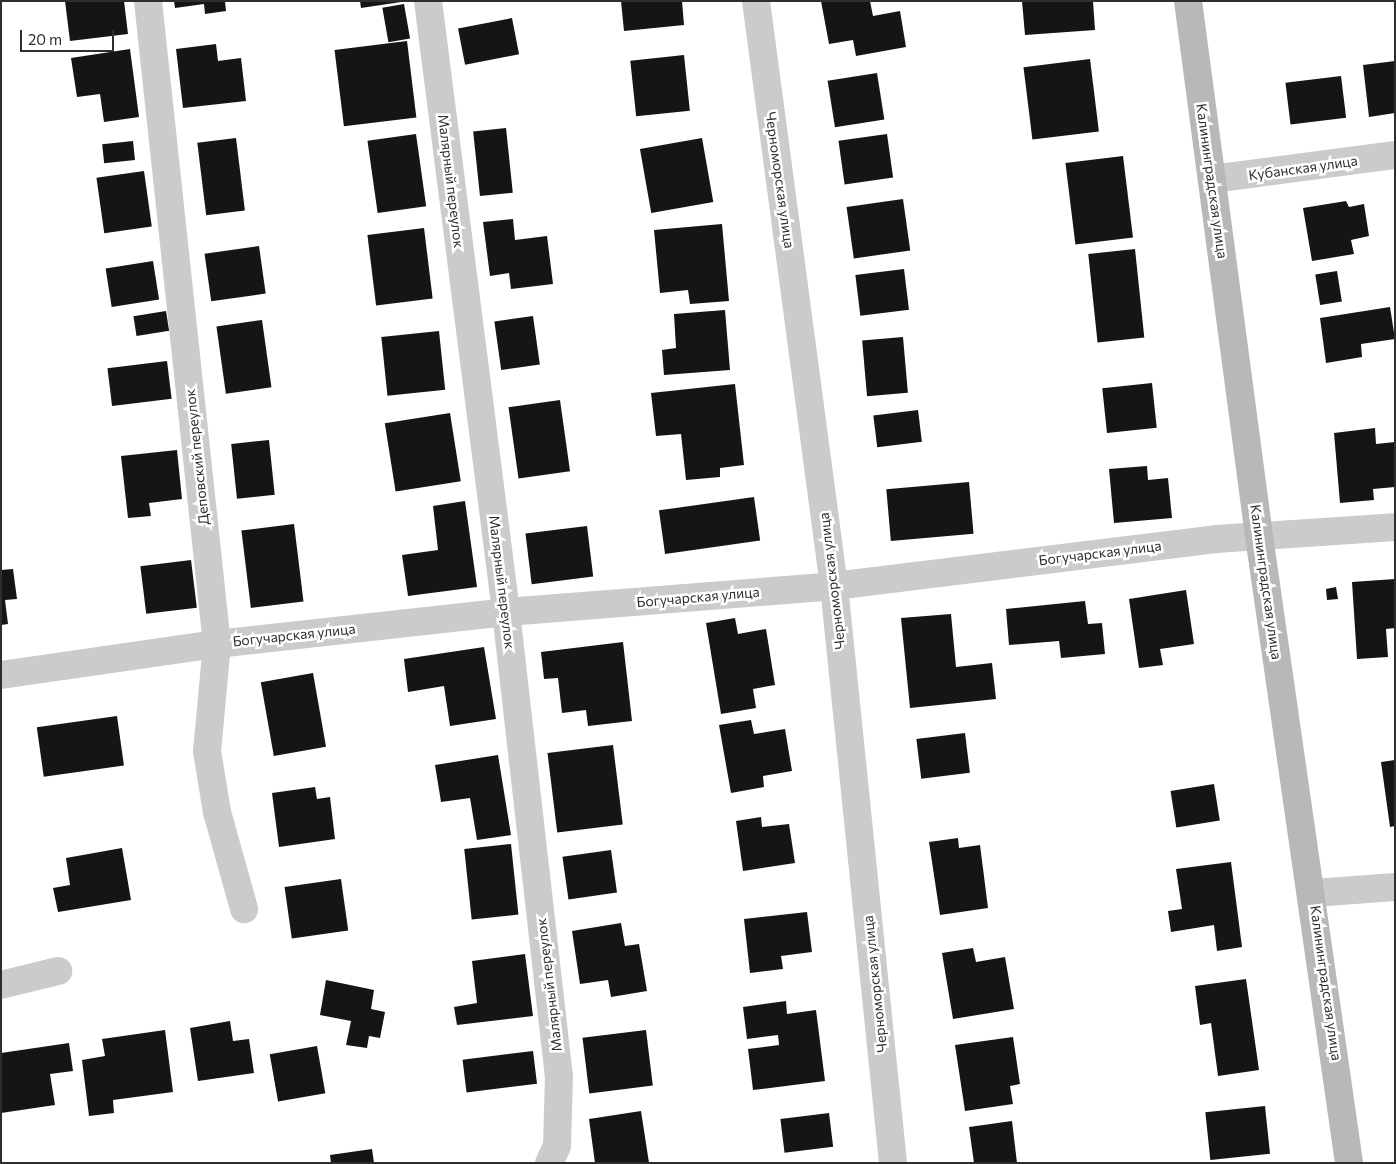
<!DOCTYPE html>
<meta charset="utf-8">
<style>
body{margin:0}
#map{position:relative;width:1396px;height:1164px;overflow:hidden;background:#fff;font-family:Commissioner,sans-serif}
div>[style]{position:absolute}
.building>*{inset:0;background:#151515;transform-origin:0 0}
.minor>*{height:28px;margin:-14px;padding:0 14px;transform-origin:14px;border-radius:14px;background:#cbcbcb}
.secondary>*{height:28px;margin:-14px;padding:0 14px;transform-origin:14px;border-radius:14px;background:#b8b8b8}
span{translate:-50% -50%;white-space:nowrap;text-align:center;line-height:1.15;-webkit-text-stroke:5px #fff;paint-order:stroke}
.street-label{font-size:14px;color:#2e2e2e}
.frame{position:absolute;inset:0;border:2px solid #2e2e2e;pointer-events:none}
.scale{position:absolute;left:20px;top:30px;width:94px;height:22px;box-sizing:border-box;border:2px solid #2e2e2e;border-top:0;padding-left:6px;font-size:15px;line-height:18px;white-space:nowrap;color:#2e2e2e;-webkit-text-stroke:4px #fff;paint-order:stroke}
</style>
<div id="map">
<div class="building">
<i style="clip-path:polygon(65px 1px,124px 1px,128px 34px,70px 41px)"></i>
<i style="clip-path:polygon(174px 1px,225px 1px,226px 11px,205px 14px,204px 4px,175px 8px)"></i>
<i style="clip-path:polygon(360px 1px,401px 1px,401px 2px,361px 8px)"></i>
<i style="clip-path:polygon(621px 1px,682px 1px,684px 25px,624px 31px)"></i>
<i style="clip-path:polygon(821px 1px,870px 1px,873px 16px,900px 11px,906px 47px,856px 56px,853px 40px,829px 44px)"></i>
<i style="clip-path:polygon(1022px 1px,1093px 1px,1095px 30px,1025px 35px)"></i>
<i style="left:404px;top:4px;width:35px;height:22px;rotate:80deg"></i>
<i style="left:512px;top:18px;width:37px;height:55px;rotate:79deg"></i>
<i style="left:407px;top:41px;width:77px;height:73px;rotate:83deg"></i>
<i style="clip-path:polygon(216px 44px,218px 61px,241px 58px,246px 101px,183px 108px,176px 49px)"></i>
<i style="clip-path:polygon(130px 49px,139px 117px,104px 122px,100px 94px,77px 97px,71px 58px)"></i>
<i style="left:684px;top:55px;width:56px;height:54px;rotate:84deg"></i>
<i style="left:1090px;top:59px;width:73px;height:67px;rotate:83deg"></i>
<i style="clip-path:polygon(1395px 61px,1395px 113px,1369px 117px,1363px 65px)"></i>
<i style="left:877px;top:73px;width:47px;height:50px;rotate:81deg"></i>
<i style="left:1341px;top:76px;width:42px;height:56px;rotate:83deg"></i>
<i style="left:506px;top:128px;width:65px;height:33px;rotate:84deg"></i>
<i style="left:416px;top:134px;width:73px;height:49px;rotate:82deg"></i>
<i style="left:887px;top:134px;width:44px;height:49px;rotate:82deg"></i>
<i style="left:236px;top:138px;width:73px;height:39px;rotate:83deg"></i>
<i style="left:702px;top:138px;width:65px;height:63px;rotate:80deg"></i>
<i style="left:133px;top:141px;width:19px;height:31px;rotate:84deg"></i>
<i style="left:1123px;top:156px;width:82px;height:58px;rotate:83deg"></i>
<i style="left:144px;top:171px;width:56px;height:48px;rotate:82deg"></i>
<i style="left:903px;top:199px;width:52px;height:57px;rotate:82deg"></i>
<i style="clip-path:polygon(1346px 201px,1349px 207px,1364px 204px,1369px 236px,1351px 240px,1354px 254px,1312px 261px,1303px 208px)"></i>
<i style="clip-path:polygon(513px 219px,515px 240px,547px 236px,553px 284px,511px 289px,509px 273px,490px 276px,483px 222px)"></i>
<i style="clip-path:polygon(722px 224px,729px 301px,690px 304px,688px 290px,660px 293px,654px 230px)"></i>
<i style="left:424px;top:228px;width:71px;height:57px;rotate:83deg"></i>
<i style="left:259px;top:246px;width:48px;height:55px;rotate:82deg"></i>
<i style="left:1135px;top:249px;width:89px;height:47px;rotate:84deg"></i>
<i style="left:153px;top:261px;width:39px;height:48px;rotate:81deg"></i>
<i style="left:904px;top:269px;width:41px;height:49px;rotate:83deg"></i>
<i style="left:1337px;top:271px;width:31px;height:22px;rotate:81deg"></i>
<i style="clip-path:polygon(1390px 307px,1395px 339px,1361px 344px,1362px 357px,1326px 363px,1320px 318px)"></i>
<i style="clip-path:polygon(725px 310px,730px 370px,664px 375px,662px 350px,676px 348px,674px 314px)"></i>
<i style="left:166px;top:311px;width:20px;height:33px;rotate:81deg"></i>
<i style="left:533px;top:316px;width:49px;height:39px;rotate:82deg"></i>
<i style="left:262px;top:320px;width:68px;height:46px;rotate:82deg"></i>
<i style="left:439px;top:331px;width:59px;height:58px;rotate:84deg"></i>
<i style="left:903px;top:337px;width:56px;height:41px;rotate:85deg"></i>
<i style="left:167px;top:361px;width:38px;height:60px;rotate:83deg"></i>
<i style="left:1152px;top:383px;width:45px;height:50px;rotate:84deg"></i>
<i style="clip-path:polygon(735px 384px,744px 465px,720px 468px,720px 477px,686px 480px,681px 434px,656px 436px,651px 393px)"></i>
<i style="left:560px;top:400px;width:72px;height:52px;rotate:82deg"></i>
<i style="left:918px;top:410px;width:32px;height:45px;rotate:83deg"></i>
<i style="left:450px;top:413px;width:69px;height:66px;rotate:81deg"></i>
<i style="clip-path:polygon(1375px 428px,1376px 444px,1395px 442px,1395px 487px,1373px 489px,1374px 500px,1340px 503px,1334px 433px)"></i>
<i style="left:269px;top:440px;width:55px;height:38px;rotate:84deg"></i>
<i style="clip-path:polygon(177px 450px,182px 499px,149px 503px,151px 516px,128px 518px,121px 456px)"></i>
<i style="clip-path:polygon(1147px 466px,1148px 480px,1168px 478px,1172px 518px,1114px 523px,1109px 469px)"></i>
<i style="left:969px;top:482px;width:52px;height:83px;rotate:85deg"></i>
<i style="left:754px;top:497px;width:44px;height:96px;rotate:82deg"></i>
<i style="clip-path:polygon(465px 501px,477px 587px,408px 596px,402px 555px,438px 550px,433px 506px)"></i>
<i style="left:294px;top:524px;width:78px;height:53px;rotate:83deg"></i>
<i style="left:587px;top:526px;width:51px;height:62px;rotate:83deg"></i>
<i style="left:191px;top:560px;width:48px;height:51px;rotate:83deg"></i>
<i style="clip-path:polygon(13px 569px,17px 599px,5px 600px,8px 624px,1px 625px,1px 570px)"></i>
<i style="clip-path:polygon(1395px 579px,1395px 628px,1386px 629px,1388px 657px,1357px 659px,1352px 582px)"></i>
<i style="clip-path:polygon(1336px 587px,1338px 599px,1327px 600px,1326px 589px)"></i>
<i style="clip-path:polygon(1186px 590px,1194px 644px,1160px 649px,1163px 665px,1139px 668px,1129px 599px)"></i>
<i style="clip-path:polygon(1085px 601px,1088px 624px,1102px 623px,1105px 654px,1061px 658px,1059px 641px,1009px 645px,1006px 609px)"></i>
<i style="clip-path:polygon(951px 614px,956px 667px,992px 663px,996px 699px,910px 708px,901px 618px)"></i>
<i style="clip-path:polygon(735px 618px,738px 634px,766px 629px,775px 685px,753px 689px,756px 708px,721px 714px,706px 623px)"></i>
<i style="clip-path:polygon(623px 642px,632px 721px,588px 726px,586px 710px,562px 713px,558px 678px,544px 679px,541px 652px)"></i>
<i style="clip-path:polygon(484px 647px,496px 719px,450px 726px,444px 686px,408px 692px,404px 659px)"></i>
<i style="left:313px;top:673px;width:75px;height:53px;rotate:80deg"></i>
<i style="left:117px;top:716px;width:50px;height:81px;rotate:82deg"></i>
<i style="clip-path:polygon(751px 720px,754px 734px,785px 729px,792px 771px,763px 776px,764px 787px,731px 793px,719px 725px)"></i>
<i style="left:965px;top:733px;width:40px;height:49px;rotate:83deg"></i>
<i style="left:613px;top:745px;width:80px;height:66px;rotate:83deg"></i>
<i style="clip-path:polygon(498px 755px,511px 835px,477px 840px,470px 798px,441px 802px,435px 765px)"></i>
<i style="clip-path:polygon(1395px 760px,1395px 826px,1390px 827px,1381px 762px)"></i>
<i style="left:1214px;top:784px;width:37px;height:44px;rotate:81deg"></i>
<i style="clip-path:polygon(315px 787px,317px 799px,330px 797px,335px 839px,279px 847px,272px 793px)"></i>
<i style="clip-path:polygon(761px 817px,762px 827px,789px 824px,795px 863px,743px 871px,736px 821px)"></i>
<i style="clip-path:polygon(958px 838px,959px 848px,980px 845px,988px 908px,940px 915px,929px 842px)"></i>
<i style="left:511px;top:844px;width:71px;height:47px;rotate:84deg"></i>
<i style="clip-path:polygon(122px 848px,131px 900px,58px 912px,53px 888px,70px 885px,66px 858px)"></i>
<i style="left:611px;top:850px;width:43px;height:49px;rotate:82deg"></i>
<i style="clip-path:polygon(1231px 862px,1242px 947px,1217px 951px,1214px 925px,1171px 932px,1168px 911px,1182px 909px,1176px 869px)"></i>
<i style="left:341px;top:879px;width:52px;height:57px;rotate:82deg"></i>
<i style="clip-path:polygon(807px 912px,812px 952px,781px 956px,783px 969px,750px 973px,744px 919px)"></i>
<i style="clip-path:polygon(621px 923px,625px 946px,639px 944px,647px 991px,611px 997px,608px 980px,580px 984px,572px 931px)"></i>
<i style="clip-path:polygon(973px 948px,976px 962px,1005px 957px,1014px 1009px,953px 1019px,942px 953px)"></i>
<i style="clip-path:polygon(525px 954px,533px 1016px,457px 1025px,454px 1007px,477px 1003px,472px 961px)"></i>
<i style="clip-path:polygon(1246px 979px,1259px 1070px,1218px 1076px,1211px 1023px,1200px 1025px,1195px 986px)"></i>
<i style="clip-path:polygon(326px 980px,374px 990px,371px 1009px,385px 1012px,380px 1038px,369px 1036px,367px 1048px,346px 1045px,351px 1021px,320px 1015px)"></i>
<i style="clip-path:polygon(786px 1001px,787px 1014px,816px 1010px,825px 1081px,753px 1090px,748px 1049px,779px 1045px,778px 1035px,747px 1039px,743px 1007px)"></i>
<i style="clip-path:polygon(230px 1021px,233px 1041px,249px 1039px,254px 1073px,198px 1081px,190px 1028px)"></i>
<i style="clip-path:polygon(165px 1030px,173px 1092px,113px 1100px,114px 1113px,89px 1116px,82px 1060px,105px 1056px,102px 1039px)"></i>
<i style="left:646px;top:1030px;width:56px;height:64px;rotate:83deg"></i>
<i style="clip-path:polygon(1013px 1037px,1020px 1084px,1010px 1086px,1013px 1104px,965px 1111px,955px 1045px)"></i>
<i style="clip-path:polygon(69px 1043px,73px 1071px,50px 1074px,55px 1105px,1px 1113px,1px 1053px)"></i>
<i style="left:317px;top:1046px;width:48px;height:48px;rotate:80deg"></i>
<i style="left:533px;top:1051px;width:33px;height:71px;rotate:83deg"></i>
<i style="left:1265px;top:1106px;width:48px;height:60px;rotate:84deg"></i>
<i style="clip-path:polygon(641px 1111px,649px 1163px,595px 1163px,589px 1119px)"></i>
<i style="left:829px;top:1113px;width:34px;height:49px;rotate:83deg"></i>
<i style="clip-path:polygon(1012px 1121px,1017px 1163px,974px 1163px,969px 1127px)"></i>
<i style="clip-path:polygon(372px 1149px,374px 1163px,331px 1163px,330px 1155px)"></i>
</div>
<div class="minor">
<i style="left:148px;top:1px;width:647px;rotate:83.88deg"></i>
<i style="left:217px;top:644px;width:107px;rotate:95.3deg"></i>
<i style="left:207px;top:751px;width:62px;rotate:80.7deg"></i>
<i style="left:217px;top:812px;width:101px;rotate:74.4deg"></i>
<i style="left:428px;top:1px;width:616px;rotate:82.72deg"></i>
<i style="left:506px;top:612px;width:466px;rotate:83.5deg"></i>
<i style="left:559px;top:1075px;width:71px;rotate:91.6deg"></i>
<i style="left:557px;top:1146px;width:19px;rotate:115deg"></i>
<i style="left:756px;top:1px;width:590px;rotate:82.41deg"></i>
<i style="left:834px;top:586px;width:580px;rotate:84.16deg"></i>
<i style="left:1212px;top:179px;width:185px;rotate:-7.5deg"></i>
<i style="left:1px;top:675px;width:218px;rotate:-8.2deg"></i>
<i style="left:217px;top:644px;width:291px;rotate:-6.3deg"></i>
<i style="left:506px;top:612px;width:329px;rotate:-4.5deg"></i>
<i style="left:834px;top:586px;width:385px;rotate:-7deg"></i>
<i style="left:1216px;top:539px;width:179px;rotate:-3.8deg"></i>
<i style="left:1314px;top:893px;width:81px;rotate:-4.2deg"></i>
<i style="left:1px;top:985px;width:59px;rotate:-13.8deg"></i>
</div>
<div class="secondary">
<i style="left:1188px;top:1px;width:540px;rotate:82.44deg"></i>
<i style="left:1259px;top:536px;width:633px;rotate:81.83deg"></i>
</div>
<div class="street-label">
<span style="left:1303px;top:168px;rotate:-8deg">Кубанская улица</span>
<span style="left:780px;top:180px;rotate:82deg">Черноморская улица</span>
<span style="left:451px;top:181px;rotate:83deg">Малярный переулок</span>
<span style="left:1212px;top:181px;rotate:82deg">Калининградская улица</span>
<span style="left:197px;top:457px;rotate:-96deg">Деповский переулок</span>
<span style="left:1100px;top:553px;rotate:-7deg">Богучарская улица</span>
<span style="left:832px;top:581px;rotate:-97deg">Черноморская улица</span>
<span style="left:502px;top:582px;rotate:83deg">Малярный переулок</span>
<span style="left:1266px;top:582px;rotate:82deg">Калининградская улица</span>
<span style="left:698px;top:597px;rotate:-5deg">Богучарская улица</span>
<span style="left:294px;top:635px;rotate:-6deg">Богучарская улица</span>
<span style="left:1326px;top:983px;rotate:82deg">Калининградская улица</span>
<span style="left:875px;top:984px;rotate:-96deg">Черноморская улица</span>
<span style="left:549px;top:985px;rotate:-97deg">Малярный переулок</span>
</div>
<div class="frame"></div>
<div class="scale">20 m</div>
</div>
